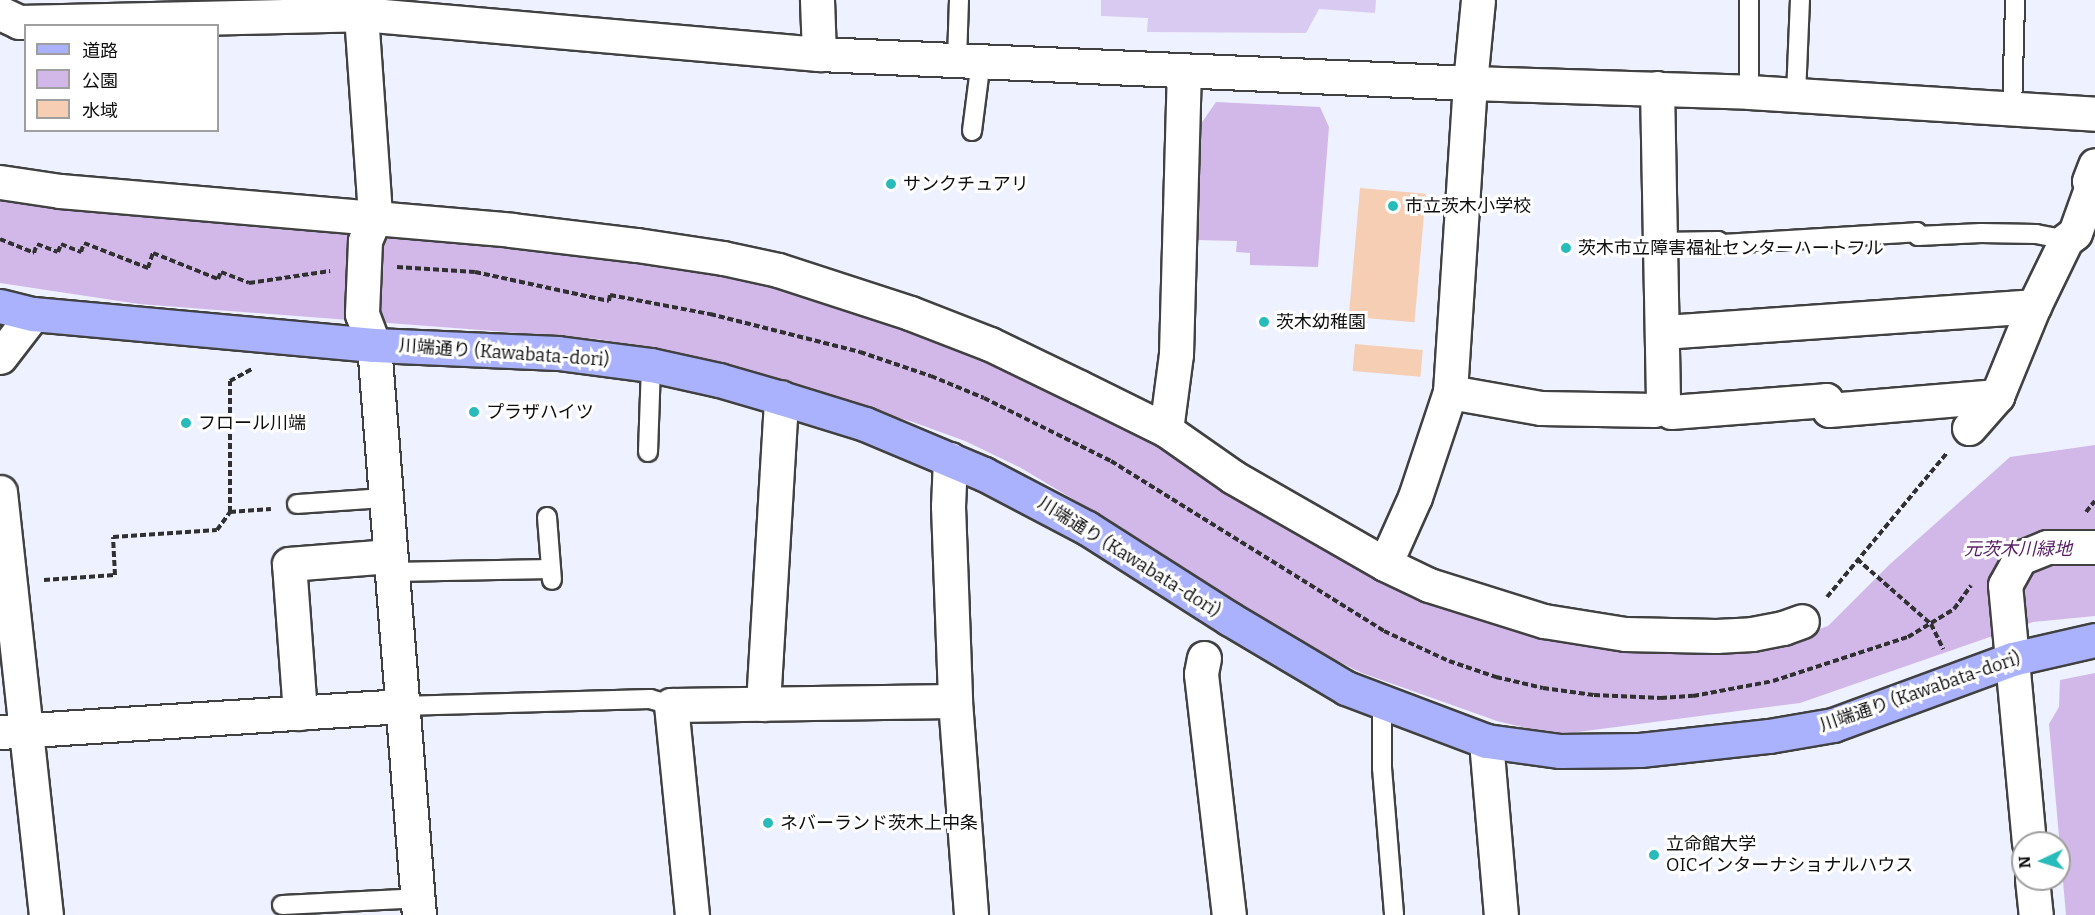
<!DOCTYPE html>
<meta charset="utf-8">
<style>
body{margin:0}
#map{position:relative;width:2095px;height:915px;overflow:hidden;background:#eef1ff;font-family:Bitter,"Noto Sans JP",serif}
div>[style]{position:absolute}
.green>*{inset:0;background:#d1b8e9}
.pitch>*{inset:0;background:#d8caf0}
.water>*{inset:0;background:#f5ceb4;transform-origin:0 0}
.path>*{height:4px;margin-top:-2px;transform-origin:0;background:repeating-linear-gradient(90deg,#303030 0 6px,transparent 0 9px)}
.roads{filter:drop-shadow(2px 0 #414141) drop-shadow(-2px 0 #414141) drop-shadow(0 2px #414141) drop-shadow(0 -2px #414141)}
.lane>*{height:18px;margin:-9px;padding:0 9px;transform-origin:9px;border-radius:9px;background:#fff}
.street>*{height:33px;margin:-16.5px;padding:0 16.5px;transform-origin:16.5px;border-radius:16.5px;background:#fff}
.secondary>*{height:33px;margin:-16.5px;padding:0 16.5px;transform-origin:16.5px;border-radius:16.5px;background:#aab2fe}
.dots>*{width:16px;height:16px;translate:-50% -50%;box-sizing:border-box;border:3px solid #fff;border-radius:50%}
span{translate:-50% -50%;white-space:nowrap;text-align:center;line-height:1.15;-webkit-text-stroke:6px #fff;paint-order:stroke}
.poi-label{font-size:18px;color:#0e0e0e}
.left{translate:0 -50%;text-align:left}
.street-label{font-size:18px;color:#0e0e0e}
.park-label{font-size:18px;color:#581e65;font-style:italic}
.legend{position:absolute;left:24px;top:24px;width:195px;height:108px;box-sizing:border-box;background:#fff;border:2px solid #9f9f9f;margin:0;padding:8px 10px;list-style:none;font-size:18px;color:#0e0e0e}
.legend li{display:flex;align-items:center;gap:12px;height:30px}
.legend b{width:30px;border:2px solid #9f9f9f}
.north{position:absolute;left:2011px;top:831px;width:60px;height:60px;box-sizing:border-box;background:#fff;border:2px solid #9f9f9f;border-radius:50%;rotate:266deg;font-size:16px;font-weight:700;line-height:24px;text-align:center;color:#0e0e0e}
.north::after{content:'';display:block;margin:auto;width:21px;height:27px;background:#27bcb9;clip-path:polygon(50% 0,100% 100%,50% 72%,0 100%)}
</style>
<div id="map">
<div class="green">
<i style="clip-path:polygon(1216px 102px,1320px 107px,1329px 127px,1318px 267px,1250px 265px,1250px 253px,1236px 252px,1237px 241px,1195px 240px,1198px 128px)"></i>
<i style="clip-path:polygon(0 194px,581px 252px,777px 281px,905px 324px,1074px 398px,1384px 579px,1438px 602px,1797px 637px,1828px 626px,1889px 565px,2010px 457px,2095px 445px,2095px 616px,2033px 622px,1800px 703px,1555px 735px,1497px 721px,1362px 673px,1309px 647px,1249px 611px,1128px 532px,1021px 468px,965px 441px,913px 422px,676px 352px,597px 339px,139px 304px,0 283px)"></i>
<i style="clip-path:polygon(2095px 673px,2095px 915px,2066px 915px,2049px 724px,2059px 707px,2060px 680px)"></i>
</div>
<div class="pitch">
<i style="clip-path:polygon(1101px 0,1376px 0,1375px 13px,1319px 9px,1306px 33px,1147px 32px,1148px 18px,1101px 16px)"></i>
</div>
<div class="water">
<i style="left:1360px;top:188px;width:66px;height:129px;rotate:5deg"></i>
<i style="left:1355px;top:344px;width:68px;height:27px;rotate:5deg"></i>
</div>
<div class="path">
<i style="left:0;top:239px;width:37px;rotate:22deg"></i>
<i style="left:34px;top:253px;width:9px;rotate:-72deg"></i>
<i style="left:37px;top:244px;width:22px;rotate:21deg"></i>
<i style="left:58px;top:252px;width:9px;rotate:-69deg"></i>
<i style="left:61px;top:244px;width:22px;rotate:22deg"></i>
<i style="left:81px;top:252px;width:9px;rotate:-72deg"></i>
<i style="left:84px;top:243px;width:69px;rotate:21.3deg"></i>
<i style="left:148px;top:268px;width:16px;rotate:-72deg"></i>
<i style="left:153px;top:253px;width:70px;rotate:21.8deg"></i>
<i style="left:218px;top:279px;width:8px;rotate:-67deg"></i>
<i style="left:221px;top:272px;width:30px;rotate:21deg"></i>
<i style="left:249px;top:283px;width:82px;rotate:-8.4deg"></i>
<i style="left:397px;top:267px;width:78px;rotate:3.7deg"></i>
<i style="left:475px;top:272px;width:137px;rotate:12.2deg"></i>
<i style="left:609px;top:301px;width:6px;rotate:-81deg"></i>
<i style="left:610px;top:295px;width:102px;rotate:10.8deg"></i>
<i style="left:710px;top:314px;width:155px;rotate:14.2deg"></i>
<i style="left:860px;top:352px;width:75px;rotate:18.7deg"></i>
<i style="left:931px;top:376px;width:57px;rotate:22.5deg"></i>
<i style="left:984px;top:398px;width:142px;rotate:26.4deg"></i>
<i style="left:1111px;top:461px;width:322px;rotate:31.9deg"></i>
<i style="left:1384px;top:631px;width:72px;rotate:24.8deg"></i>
<i style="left:1449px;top:661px;width:50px;rotate:18.8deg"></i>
<i style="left:1496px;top:677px;width:48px;rotate:13.2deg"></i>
<i style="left:1543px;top:688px;width:51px;rotate:7.8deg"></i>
<i style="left:1594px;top:695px;width:67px;rotate:2.6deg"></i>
<i style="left:1661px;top:698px;width:32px;rotate:-4deg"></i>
<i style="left:1693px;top:696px;width:81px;rotate:-10.6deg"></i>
<i style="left:1773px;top:681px;width:142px;rotate:-18.1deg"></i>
<i style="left:1908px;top:637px;width:54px;rotate:-31.3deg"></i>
<i style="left:1954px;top:609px;width:29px;rotate:-54deg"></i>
<i style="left:230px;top:512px;width:131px;rotate:-90deg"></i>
<i style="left:230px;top:381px;width:25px;rotate:-29deg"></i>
<i style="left:2086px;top:512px;width:14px;rotate:-51deg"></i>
<i style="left:1857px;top:559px;width:98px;rotate:41.3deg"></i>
<i style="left:1931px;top:624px;width:28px;rotate:64deg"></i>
<i style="left:44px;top:580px;width:71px;rotate:-4deg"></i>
<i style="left:115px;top:575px;width:38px;rotate:-93deg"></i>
<i style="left:113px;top:537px;width:104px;rotate:-3.9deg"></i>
<i style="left:217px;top:530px;width:22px;rotate:-54deg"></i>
<i style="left:230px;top:512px;width:41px;rotate:-4.2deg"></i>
<i style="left:1827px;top:597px;width:187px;rotate:-50.2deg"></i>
</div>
<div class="roads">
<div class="lane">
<i style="left:957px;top:60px;width:60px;rotate:-88.1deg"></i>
<i style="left:1749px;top:92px;width:92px;rotate:-90deg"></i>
<i style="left:1796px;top:95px;width:95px;rotate:-87.6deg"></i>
<i style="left:2012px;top:110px;width:110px;rotate:-88.4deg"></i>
<i style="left:972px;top:131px;width:71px;rotate:-82.7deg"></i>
<i style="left:1661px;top:242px;width:57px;rotate:-1deg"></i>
<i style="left:1718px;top:241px;width:6px;rotate:31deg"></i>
<i style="left:1723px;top:244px;width:194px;rotate:-3.5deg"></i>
<i style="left:1917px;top:232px;width:4px;rotate:76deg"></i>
<i style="left:1918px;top:236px;width:63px;rotate:-2.7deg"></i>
<i style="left:1981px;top:233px;width:55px;rotate:1deg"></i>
<i style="left:2036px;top:234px;width:31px;rotate:11deg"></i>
<i style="left:648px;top:452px;width:87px;rotate:-88deg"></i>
<i style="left:297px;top:504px;width:89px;rotate:-3.9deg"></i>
<i style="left:547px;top:517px;width:63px;rotate:85.5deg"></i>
<i style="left:391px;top:572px;width:160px;rotate:-1.1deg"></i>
<i style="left:1382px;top:701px;width:67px;rotate:90deg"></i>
<i style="left:1382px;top:768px;width:147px;rotate:85.3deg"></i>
<i style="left:401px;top:706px;width:249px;rotate:-1.6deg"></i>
<i style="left:650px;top:699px;width:22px;rotate:16deg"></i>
<i style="left:282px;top:905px;width:136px;rotate:-2.9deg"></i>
</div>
<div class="street">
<i style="left:360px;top:0;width:218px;rotate:86deg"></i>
<i style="left:375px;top:217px;width:26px;rotate:113deg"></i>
<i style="left:365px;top:241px;width:73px;rotate:92.4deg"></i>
<i style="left:362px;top:314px;width:33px;rotate:69deg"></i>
<i style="left:374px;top:345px;width:572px;rotate:85.49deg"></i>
<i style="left:817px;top:0;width:54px;rotate:87.9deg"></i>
<i style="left:0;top:13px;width:21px;rotate:25deg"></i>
<i style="left:19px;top:22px;width:342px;rotate:-1.3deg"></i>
<i style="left:361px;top:14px;width:460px;rotate:5deg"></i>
<i style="left:819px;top:54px;width:652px;rotate:2.55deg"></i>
<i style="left:1470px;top:83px;width:279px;rotate:1.8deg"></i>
<i style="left:1749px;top:92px;width:347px;rotate:3.6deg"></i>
<i style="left:0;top:182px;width:61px;rotate:8.5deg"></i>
<i style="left:60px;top:191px;width:453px;rotate:4.9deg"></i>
<i style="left:511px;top:230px;width:127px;rotate:6.8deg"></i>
<i style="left:637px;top:245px;width:87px;rotate:8.6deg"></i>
<i style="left:723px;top:258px;width:56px;rotate:12.3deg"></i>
<i style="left:778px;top:270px;width:139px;rotate:18deg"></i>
<i style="left:910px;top:313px;width:86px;rotate:21.2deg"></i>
<i style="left:990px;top:344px;width:99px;rotate:25.8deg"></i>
<i style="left:1079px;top:387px;width:97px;rotate:26.3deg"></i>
<i style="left:1166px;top:430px;width:82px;rotate:35deg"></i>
<i style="left:1233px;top:477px;width:175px;rotate:29.8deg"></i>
<i style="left:1385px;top:564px;width:49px;rotate:25.5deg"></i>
<i style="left:1429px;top:585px;width:121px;rotate:17.4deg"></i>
<i style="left:1544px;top:621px;width:82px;rotate:9.1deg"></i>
<i style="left:1625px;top:634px;width:91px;rotate:1.3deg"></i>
<i style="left:1716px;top:636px;width:36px;rotate:-3deg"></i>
<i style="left:1752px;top:634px;width:32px;rotate:-11deg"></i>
<i style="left:1783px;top:628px;width:20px;rotate:-20deg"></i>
<i style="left:1664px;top:332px;width:371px;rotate:-4deg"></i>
<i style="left:0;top:357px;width:54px;rotate:-52.5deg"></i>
<i style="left:1450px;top:392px;width:92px;rotate:10deg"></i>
<i style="left:1541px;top:408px;width:113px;rotate:1deg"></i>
<i style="left:1654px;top:410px;width:13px;rotate:-48deg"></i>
<i style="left:1663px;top:400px;width:312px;rotate:-91.1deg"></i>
<i style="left:1663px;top:400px;width:14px;rotate:56deg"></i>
<i style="left:1671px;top:412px;width:155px;rotate:-4.4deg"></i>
<i style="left:1826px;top:400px;width:10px;rotate:73deg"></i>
<i style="left:1829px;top:410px;width:169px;rotate:-4.8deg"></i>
<i style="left:1969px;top:428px;width:43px;rotate:-48.8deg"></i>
<i style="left:1997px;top:396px;width:97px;rotate:-67.7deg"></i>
<i style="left:2034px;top:306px;width:73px;rotate:-64.1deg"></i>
<i style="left:2066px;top:240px;width:11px;rotate:-38deg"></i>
<i style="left:2075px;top:233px;width:53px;rotate:-70.2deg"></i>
<i style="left:2093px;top:183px;width:4px;rotate:-153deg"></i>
<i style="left:2089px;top:181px;width:17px;rotate:-69deg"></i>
<i style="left:1166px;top:430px;width:77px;rotate:-82.5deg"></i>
<i style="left:1176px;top:354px;width:284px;rotate:-88.4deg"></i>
<i style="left:950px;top:459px;width:47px;rotate:92.4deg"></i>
<i style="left:948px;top:506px;width:195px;rotate:87.9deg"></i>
<i style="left:955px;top:701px;width:215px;rotate:85.7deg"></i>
<i style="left:0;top:492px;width:425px;rotate:83.8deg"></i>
<i style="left:1385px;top:564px;width:73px;rotate:-65.9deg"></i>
<i style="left:1415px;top:497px;width:111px;rotate:-71.6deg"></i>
<i style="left:1450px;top:392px;width:310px;rotate:-86.3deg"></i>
<i style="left:1470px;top:83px;width:83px;rotate:-84.5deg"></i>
<i style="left:1204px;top:658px;width:16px;rotate:101deg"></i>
<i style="left:1201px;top:674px;width:243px;rotate:83.4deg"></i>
<i style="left:763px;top:704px;width:307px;rotate:-86.6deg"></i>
<i style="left:300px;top:713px;width:149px;rotate:-94.2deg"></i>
<i style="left:289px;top:564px;width:101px;rotate:-4.5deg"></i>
<i style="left:0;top:732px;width:402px;rotate:-3.7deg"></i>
<i style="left:1486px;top:741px;width:175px;rotate:85.1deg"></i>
<i style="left:2029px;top:843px;width:259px;rotate:-95.3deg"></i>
<i style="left:2005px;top:585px;width:31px;rotate:-61deg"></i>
<i style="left:2020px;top:558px;width:29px;rotate:-22deg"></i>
<i style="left:2047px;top:547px;width:48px"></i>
<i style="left:2032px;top:879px;width:36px;rotate:84deg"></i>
<i style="left:692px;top:915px;width:211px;rotate:-95.7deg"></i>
<i style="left:671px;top:705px;width:284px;rotate:-0.8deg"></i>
</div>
<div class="secondary">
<i style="left:0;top:306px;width:34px;rotate:14deg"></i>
<i style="left:33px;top:314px;width:342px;rotate:5.2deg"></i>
<i style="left:374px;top:345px;width:184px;rotate:2.5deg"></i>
<i style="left:558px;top:353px;width:94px;rotate:7.4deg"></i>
<i style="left:651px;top:365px;width:70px;rotate:12.4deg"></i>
<i style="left:719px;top:380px;width:65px;rotate:16.2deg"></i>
<i style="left:781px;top:398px;width:88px;rotate:17.2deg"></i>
<i style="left:865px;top:424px;width:129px;rotate:22.8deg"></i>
<i style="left:984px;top:474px;width:116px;rotate:27.7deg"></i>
<i style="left:1087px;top:528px;width:169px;rotate:32.5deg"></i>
<i style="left:1230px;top:619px;width:135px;rotate:30.7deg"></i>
<i style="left:1346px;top:688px;width:150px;rotate:20.7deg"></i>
<i style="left:1486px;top:741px;width:75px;rotate:7.7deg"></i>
<i style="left:1560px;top:751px;width:80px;rotate:-0.7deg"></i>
<i style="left:1640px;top:750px;width:130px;rotate:-6.2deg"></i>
<i style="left:1769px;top:736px;width:65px;rotate:-9.8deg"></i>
<i style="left:1833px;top:725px;width:191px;rotate:-20.2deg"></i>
<i style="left:2012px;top:659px;width:85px;rotate:-12.9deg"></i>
</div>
</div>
<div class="dots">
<i style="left:891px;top:184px;background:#27bcb9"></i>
<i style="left:1393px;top:206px;background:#27bcb9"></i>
<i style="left:1566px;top:248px;background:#27bcb9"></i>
<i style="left:1264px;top:322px;background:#27bcb9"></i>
<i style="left:474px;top:412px;background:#27bcb9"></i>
<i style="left:186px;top:423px;background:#27bcb9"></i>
<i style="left:768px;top:823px;background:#27bcb9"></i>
<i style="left:1654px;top:855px;background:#27bcb9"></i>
</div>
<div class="poi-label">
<span class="left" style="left:903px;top:184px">サンクチュアリ</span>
<span class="left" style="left:1405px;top:206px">市立茨木小学校</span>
<span class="left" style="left:1578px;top:248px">茨木市立障害福祉センターハートフル</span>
<span class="left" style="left:1276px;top:322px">茨木幼稚園</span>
<span class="left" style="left:486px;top:412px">プラザハイツ</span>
<span class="left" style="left:198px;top:423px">フロール川端</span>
<span class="left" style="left:780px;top:823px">ネバーランド茨木上中条</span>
<span class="left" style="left:1666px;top:855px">立命館大学<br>OICインターナショナルハウス</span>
</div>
<div class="street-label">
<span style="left:504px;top:353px;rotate:4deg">川端通り (Kawabata-dori)</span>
<span style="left:1129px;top:557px;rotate:32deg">川端通り (Kawabata-dori)</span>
<span style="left:1920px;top:692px;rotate:-19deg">川端通り (Kawabata-dori)</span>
</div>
<div class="park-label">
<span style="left:2018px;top:549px">元茨木川緑地</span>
</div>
<ul class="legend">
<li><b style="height:8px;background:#aab2fe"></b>道路</li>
<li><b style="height:16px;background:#d1b8e9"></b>公園</li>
<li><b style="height:16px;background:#f5ceb4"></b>水域</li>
</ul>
<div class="north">N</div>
</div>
